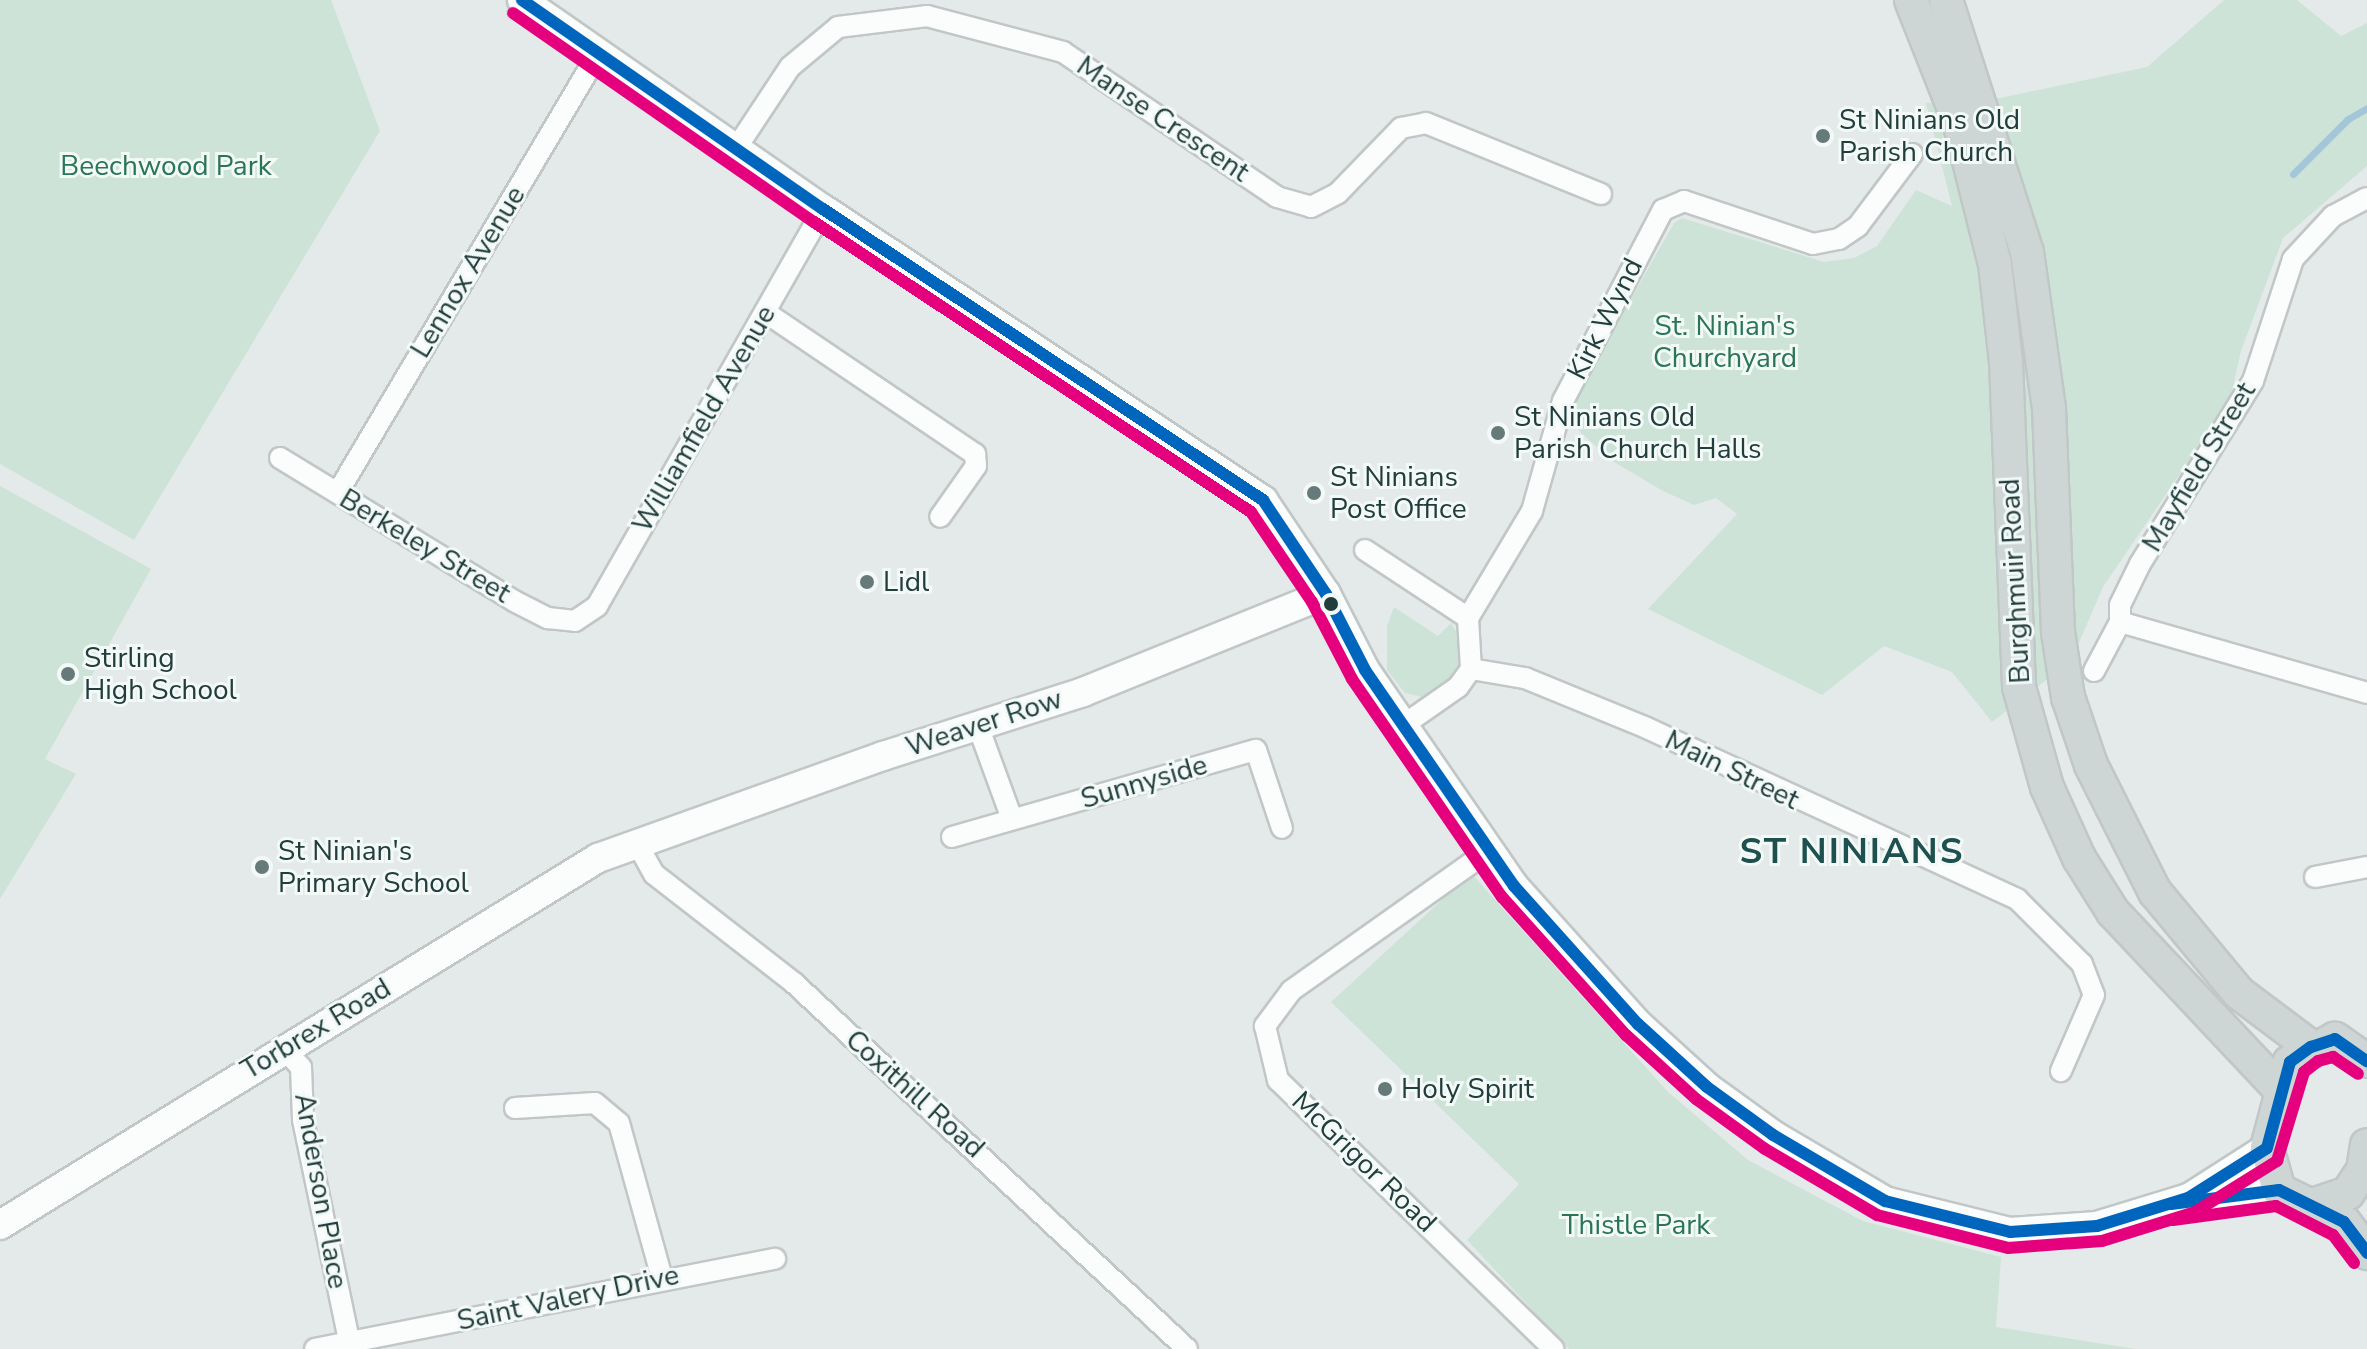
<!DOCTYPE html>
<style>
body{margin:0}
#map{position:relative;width:2367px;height:1349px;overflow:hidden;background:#e4eae9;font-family:"Nunito Sans",sans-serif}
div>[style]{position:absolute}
.green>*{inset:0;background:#cde3d8}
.stream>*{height:7px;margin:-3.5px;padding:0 3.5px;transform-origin:3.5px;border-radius:3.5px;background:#a4c6d9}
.roads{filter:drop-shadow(2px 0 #c1c7c6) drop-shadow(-2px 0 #c1c7c6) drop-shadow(0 2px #c1c7c6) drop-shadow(0 -2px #c1c7c6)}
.street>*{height:20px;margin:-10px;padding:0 10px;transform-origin:10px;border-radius:10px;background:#fbfcfc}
.secondary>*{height:28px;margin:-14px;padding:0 14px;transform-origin:14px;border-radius:14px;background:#fbfcfc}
.primary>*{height:32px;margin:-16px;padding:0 16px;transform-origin:16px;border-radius:16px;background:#cdd6d5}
.bus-1>*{height:12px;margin:-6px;padding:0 6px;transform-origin:6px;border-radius:6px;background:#0065bd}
.bus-2>*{height:12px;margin:-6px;padding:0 6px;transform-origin:6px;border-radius:6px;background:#e5007d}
.dots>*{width:22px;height:22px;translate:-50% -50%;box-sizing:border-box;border:4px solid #f2f9f7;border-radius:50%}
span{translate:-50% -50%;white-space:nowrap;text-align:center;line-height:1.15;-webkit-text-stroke:6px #f2f9f7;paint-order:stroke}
.street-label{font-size:28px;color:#213d3c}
.poi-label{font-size:28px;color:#213d3c}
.left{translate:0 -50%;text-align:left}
.park-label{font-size:28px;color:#2b7557}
.district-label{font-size:36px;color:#1d504e;font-weight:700;letter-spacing:2px}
</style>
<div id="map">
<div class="green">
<i style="clip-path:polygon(0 0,331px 0,380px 131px,134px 540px,0 464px)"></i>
<i style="clip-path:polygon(2224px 0,2297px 0,2341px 36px,2367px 23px,2367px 166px,2283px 238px,2241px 351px,2230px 400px,2103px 587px,2071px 661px,1992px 722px,1952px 672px,1884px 646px,1822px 695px,1648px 609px,1737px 514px,1716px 498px,1694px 505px,1663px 491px,1614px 462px,1580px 432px,1571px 416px,1575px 397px,1674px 223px,1682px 218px,1824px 262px,1854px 258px,1877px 246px,1916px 190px,1952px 206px,1926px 103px,2000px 98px,2147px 67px)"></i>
<i style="clip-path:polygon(0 486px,151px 569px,45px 759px,76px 774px,0 899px)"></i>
<i style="clip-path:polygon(1394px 607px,1438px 636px,1451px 623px,1457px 633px,1459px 674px,1437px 693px,1422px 697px,1405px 693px,1387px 670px,1387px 626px)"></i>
<i style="clip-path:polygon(1471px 873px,1668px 1092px,1748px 1160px,1863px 1221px,2001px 1257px,1996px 1327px,2136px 1349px,1569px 1349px,1467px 1240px,1519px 1184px,1331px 1002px)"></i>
</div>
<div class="stream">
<i style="left:2293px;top:174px;width:78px;rotate:-45deg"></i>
<i style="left:2348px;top:119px;width:22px;rotate:-30deg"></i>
</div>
<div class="roads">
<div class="street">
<i style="left:737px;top:147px;width:96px;rotate:-56.5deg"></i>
<i style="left:790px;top:67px;width:62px;rotate:-39.8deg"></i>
<i style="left:838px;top:27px;width:90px;rotate:-7deg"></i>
<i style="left:927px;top:16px;width:141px;rotate:14.8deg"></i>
<i style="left:1063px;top:52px;width:258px;rotate:34.1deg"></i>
<i style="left:1277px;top:197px;width:35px;rotate:16deg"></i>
<i style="left:1311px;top:207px;width:30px;rotate:-27deg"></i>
<i style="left:1338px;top:193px;width:91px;rotate:-45.9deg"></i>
<i style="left:1401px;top:128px;width:25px;rotate:-11deg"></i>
<i style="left:1426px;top:123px;width:189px;rotate:22.1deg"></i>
<i style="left:765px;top:312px;width:254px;rotate:34.1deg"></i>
<i style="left:975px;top:454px;width:12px;rotate:85deg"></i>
<i style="left:976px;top:466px;width:62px;rotate:125.2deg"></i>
<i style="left:280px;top:458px;width:274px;rotate:31.4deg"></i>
<i style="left:514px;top:601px;width:38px;rotate:27deg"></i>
<i style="left:548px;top:618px;width:27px;rotate:6deg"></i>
<i style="left:575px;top:621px;width:27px;rotate:-34deg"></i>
<i style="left:597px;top:606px;width:457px;rotate:-60.3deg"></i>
<i style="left:338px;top:492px;width:512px;rotate:-59.32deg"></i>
<i style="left:1365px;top:550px;width:123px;rotate:33.4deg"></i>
<i style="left:2120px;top:622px;width:257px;rotate:16deg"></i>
<i style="left:1471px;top:669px;width:55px;rotate:9.5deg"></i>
<i style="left:1525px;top:678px;width:132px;rotate:22.3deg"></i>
<i style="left:1647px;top:728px;width:408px;rotate:24.8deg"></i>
<i style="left:2017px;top:899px;width:92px;rotate:45deg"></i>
<i style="left:2082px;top:964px;width:33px;rotate:69deg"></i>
<i style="left:2094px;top:995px;width:83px;rotate:113.5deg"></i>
<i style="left:2094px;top:671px;width:55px;rotate:-62deg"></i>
<i style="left:2120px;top:622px;width:17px;rotate:-90deg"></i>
<i style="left:2120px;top:605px;width:46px;rotate:-64deg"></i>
<i style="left:2140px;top:564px;width:215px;rotate:-58.3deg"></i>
<i style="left:2253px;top:381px;width:128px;rotate:-71.8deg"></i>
<i style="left:2293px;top:259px;width:59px;rotate:-47.1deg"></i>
<i style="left:2333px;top:216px;width:38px;rotate:-28deg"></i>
<i style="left:1405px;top:724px;width:65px;rotate:-34.9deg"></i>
<i style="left:1458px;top:687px;width:22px;rotate:-54deg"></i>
<i style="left:1471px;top:669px;width:51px;rotate:-93.4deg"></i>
<i style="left:1468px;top:618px;width:125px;rotate:-59.1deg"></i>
<i style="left:1532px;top:511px;width:114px;rotate:-74.3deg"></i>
<i style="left:1563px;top:401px;width:216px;rotate:-62.4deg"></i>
<i style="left:1663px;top:210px;width:23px;rotate:-23deg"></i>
<i style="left:1684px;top:201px;width:136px;rotate:18.4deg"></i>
<i style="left:1813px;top:244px;width:26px;rotate:-11deg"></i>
<i style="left:1839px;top:239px;width:23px;rotate:-34deg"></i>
<i style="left:1858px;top:226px;width:90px;rotate:-53.1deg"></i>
<i style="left:978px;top:726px;width:99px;rotate:69.9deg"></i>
<i style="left:952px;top:837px;width:316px;rotate:-16deg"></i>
<i style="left:1256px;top:750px;width:82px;rotate:71.6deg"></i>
<i style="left:639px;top:847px;width:31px;rotate:61deg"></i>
<i style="left:654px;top:874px;width:177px;rotate:37.9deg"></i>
<i style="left:794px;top:983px;width:537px;rotate:42.96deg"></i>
<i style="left:1487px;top:852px;width:240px;rotate:144.7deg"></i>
<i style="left:1291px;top:991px;width:44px;rotate:126.6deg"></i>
<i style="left:1265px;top:1026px;width:56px;rotate:76.5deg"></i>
<i style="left:1278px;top:1080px;width:385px;rotate:44.3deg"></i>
<i style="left:2315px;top:877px;width:53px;rotate:-10.9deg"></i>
<i style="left:283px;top:1048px;width:26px;rotate:47deg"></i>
<i style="left:301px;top:1067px;width:53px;rotate:87.8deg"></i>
<i style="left:303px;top:1120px;width:226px;rotate:78.2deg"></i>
<i style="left:515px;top:1108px;width:80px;rotate:-3.6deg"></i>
<i style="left:595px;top:1103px;width:31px;rotate:40deg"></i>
<i style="left:619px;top:1123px;width:161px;rotate:74.5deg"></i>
<i style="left:315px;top:1349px;width:469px;rotate:-11.1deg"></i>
</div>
<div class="secondary">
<i style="left:522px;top:0;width:366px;rotate:34.8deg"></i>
<i style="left:823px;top:209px;width:528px;rotate:33.48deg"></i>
<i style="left:1263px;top:500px;width:113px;rotate:56.2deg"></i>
<i style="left:1326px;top:594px;width:85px;rotate:62.8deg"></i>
<i style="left:1365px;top:670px;width:262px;rotate:55.4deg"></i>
<i style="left:1514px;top:886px;width:186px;rotate:48.1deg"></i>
<i style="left:1638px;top:1024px;width:93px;rotate:42.4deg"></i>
<i style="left:1707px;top:1087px;width:82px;rotate:36deg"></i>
<i style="left:1773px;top:1135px;width:130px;rotate:30.5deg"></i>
<i style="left:1885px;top:1201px;width:129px;rotate:13.9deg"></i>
<i style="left:2010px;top:1232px;width:87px;rotate:-3.9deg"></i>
<i style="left:2097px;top:1226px;width:95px;rotate:-17.1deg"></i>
<i style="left:2188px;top:1198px;width:91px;rotate:-5deg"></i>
<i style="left:2192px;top:1196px;width:89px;rotate:-32.6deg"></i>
<i style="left:0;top:1225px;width:702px;rotate:-31.54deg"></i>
<i style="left:598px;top:858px;width:303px;rotate:-19.7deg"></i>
<i style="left:883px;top:756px;width:210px;rotate:-17.7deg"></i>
<i style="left:1083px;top:692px;width:262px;rotate:-22deg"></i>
</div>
<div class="primary">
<i style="left:1911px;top:0;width:130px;rotate:68.4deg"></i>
<i style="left:1959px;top:121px;width:147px;rotate:75.9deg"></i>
<i style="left:1995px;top:264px;width:99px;rotate:83.6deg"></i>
<i style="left:2006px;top:362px;width:325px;rotate:87.7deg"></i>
<i style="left:2019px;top:687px;width:104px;rotate:74.4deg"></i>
<i style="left:2047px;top:787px;width:78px;rotate:65.7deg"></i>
<i style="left:2079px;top:858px;width:64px;rotate:57.8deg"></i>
<i style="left:2113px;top:912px;width:243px;rotate:46.7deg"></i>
<i style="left:1946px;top:0;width:265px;rotate:72.2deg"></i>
<i style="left:2027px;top:252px;width:158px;rotate:82deg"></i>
<i style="left:2049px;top:408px;width:224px;rotate:87.7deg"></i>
<i style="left:2058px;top:632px;width:66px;rotate:81.3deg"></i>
<i style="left:2068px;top:697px;width:72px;rotate:71.3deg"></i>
<i style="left:2091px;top:765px;width:142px;rotate:63.3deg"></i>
<i style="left:2155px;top:892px;width:131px;rotate:50.3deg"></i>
<i style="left:2239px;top:993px;width:90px;rotate:36.9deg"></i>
<i style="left:2367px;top:1061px;width:39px;rotate:-145deg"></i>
<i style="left:2335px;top:1039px;width:51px;rotate:152.9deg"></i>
<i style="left:2290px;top:1062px;width:89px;rotate:105deg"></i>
<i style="left:2267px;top:1148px;width:44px;rotate:74.1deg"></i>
<i style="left:2279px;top:1190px;width:72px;rotate:26.2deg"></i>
<i style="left:2344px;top:1222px;width:39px;rotate:53deg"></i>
<i style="left:2310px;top:1206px;width:40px;rotate:-18.9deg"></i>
<i style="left:2348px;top:1193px;width:27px;rotate:-57deg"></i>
<i style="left:2363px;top:1170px;width:25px;rotate:-81deg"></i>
</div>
</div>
<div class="bus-1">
<i style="left:522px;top:0;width:366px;rotate:34.8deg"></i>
<i style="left:823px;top:209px;width:528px;rotate:33.48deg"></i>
<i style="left:1263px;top:500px;width:113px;rotate:56.2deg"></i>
<i style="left:1326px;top:594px;width:85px;rotate:62.8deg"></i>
<i style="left:1365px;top:670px;width:262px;rotate:55.4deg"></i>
<i style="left:1514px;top:886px;width:186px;rotate:48.1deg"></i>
<i style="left:1638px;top:1024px;width:93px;rotate:42.4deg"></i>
<i style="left:1707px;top:1087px;width:82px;rotate:36deg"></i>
<i style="left:1773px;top:1135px;width:130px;rotate:30.5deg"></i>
<i style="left:1885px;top:1201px;width:129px;rotate:13.9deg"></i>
<i style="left:2010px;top:1232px;width:87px;rotate:-3.9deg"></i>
<i style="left:2097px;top:1226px;width:95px;rotate:-17.1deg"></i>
<i style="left:2188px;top:1198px;width:93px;rotate:-32.3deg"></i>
<i style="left:2267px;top:1148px;width:89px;rotate:-75deg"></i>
<i style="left:2290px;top:1062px;width:26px;rotate:-36deg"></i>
<i style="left:2311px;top:1047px;width:25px;rotate:-18deg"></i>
<i style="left:2335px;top:1039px;width:39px;rotate:35deg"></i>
<i style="left:2171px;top:1204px;width:109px;rotate:-7.4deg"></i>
<i style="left:2279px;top:1190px;width:72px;rotate:26.2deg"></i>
<i style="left:2344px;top:1222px;width:39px;rotate:53deg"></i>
</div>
<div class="bus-2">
<i style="left:513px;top:13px;width:366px;rotate:34.8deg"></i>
<i style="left:814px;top:222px;width:524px;rotate:33.57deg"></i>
<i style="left:1251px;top:512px;width:109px;rotate:55.9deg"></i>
<i style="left:1312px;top:602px;width:87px;rotate:62.5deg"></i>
<i style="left:1352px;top:679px;width:265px;rotate:55.5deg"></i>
<i style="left:1502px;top:897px;width:186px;rotate:48.1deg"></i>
<i style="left:1626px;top:1035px;width:95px;rotate:42.4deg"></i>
<i style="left:1696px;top:1099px;width:85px;rotate:35.9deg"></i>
<i style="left:1765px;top:1149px;width:130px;rotate:30.5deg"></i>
<i style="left:1877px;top:1215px;width:135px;rotate:14.1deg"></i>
<i style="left:2008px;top:1248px;width:94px;rotate:-4.3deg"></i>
<i style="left:2102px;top:1241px;width:97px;rotate:-17.3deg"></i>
<i style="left:2195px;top:1212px;width:97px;rotate:-31.9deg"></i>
<i style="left:2277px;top:1161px;width:93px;rotate:-73.1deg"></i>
<i style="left:2304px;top:1072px;width:18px;rotate:-38deg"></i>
<i style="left:2318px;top:1061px;width:16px;rotate:-15deg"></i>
<i style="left:2333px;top:1057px;width:30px;rotate:34deg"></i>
<i style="left:2173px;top:1220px;width:104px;rotate:-7.7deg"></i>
<i style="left:2276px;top:1206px;width:64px;rotate:27deg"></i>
<i style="left:2333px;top:1235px;width:35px;rotate:53deg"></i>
</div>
<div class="dots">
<i style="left:1823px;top:136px;background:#657a79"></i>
<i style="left:1498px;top:433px;background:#657a79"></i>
<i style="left:1314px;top:493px;background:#657a79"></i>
<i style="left:867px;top:582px;background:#657a79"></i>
<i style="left:1331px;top:604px;background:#213d3c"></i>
<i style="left:68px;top:674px;background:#657a79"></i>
<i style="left:262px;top:867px;background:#657a79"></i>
<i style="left:1385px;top:1089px;background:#657a79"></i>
</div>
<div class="street-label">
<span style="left:1163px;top:119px;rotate:34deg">Manse Crescent</span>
<span style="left:468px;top:272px;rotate:-59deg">Lennox Avenue</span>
<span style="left:1605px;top:319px;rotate:-63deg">Kirk Wynd</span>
<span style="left:704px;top:419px;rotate:-60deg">Williamfield Avenue</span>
<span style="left:2199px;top:467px;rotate:-59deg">Mayfield Street</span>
<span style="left:425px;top:546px;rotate:31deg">Berkeley Street</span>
<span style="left:2015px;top:581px;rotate:-93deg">Burghmuir Road</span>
<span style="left:984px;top:723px;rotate:-18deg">Weaver Row</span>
<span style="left:1732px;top:770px;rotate:26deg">Main Street</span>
<span style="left:1144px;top:782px;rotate:-16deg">Sunnyside</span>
<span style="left:316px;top:1029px;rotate:-31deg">Torbrex Road</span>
<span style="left:915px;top:1094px;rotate:42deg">Coxithill Road</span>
<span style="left:1364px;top:1162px;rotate:44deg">McGrigor Road</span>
<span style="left:321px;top:1191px;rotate:80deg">Anderson Place</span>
<span style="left:568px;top:1298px;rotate:-12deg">Saint Valery Drive</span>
</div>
<div class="poi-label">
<span class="left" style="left:1839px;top:136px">St Ninians Old<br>Parish Church</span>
<span class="left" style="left:1514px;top:433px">St Ninians Old<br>Parish Church Halls</span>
<span class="left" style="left:1330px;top:493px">St Ninians<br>Post Office</span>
<span class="left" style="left:883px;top:582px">Lidl</span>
<span class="left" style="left:84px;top:674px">Stirling<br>High School</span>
<span class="left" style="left:278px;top:867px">St Ninian's<br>Primary School</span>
<span class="left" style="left:1401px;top:1089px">Holy Spirit</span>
</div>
<div class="park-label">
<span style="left:166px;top:166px">Beechwood Park</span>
<span style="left:1725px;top:342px">St. Ninian's<br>Churchyard</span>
<span style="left:1636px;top:1225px">Thistle Park</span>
</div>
<div class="district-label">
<span style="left:1852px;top:852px">ST NINIANS</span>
</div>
</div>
